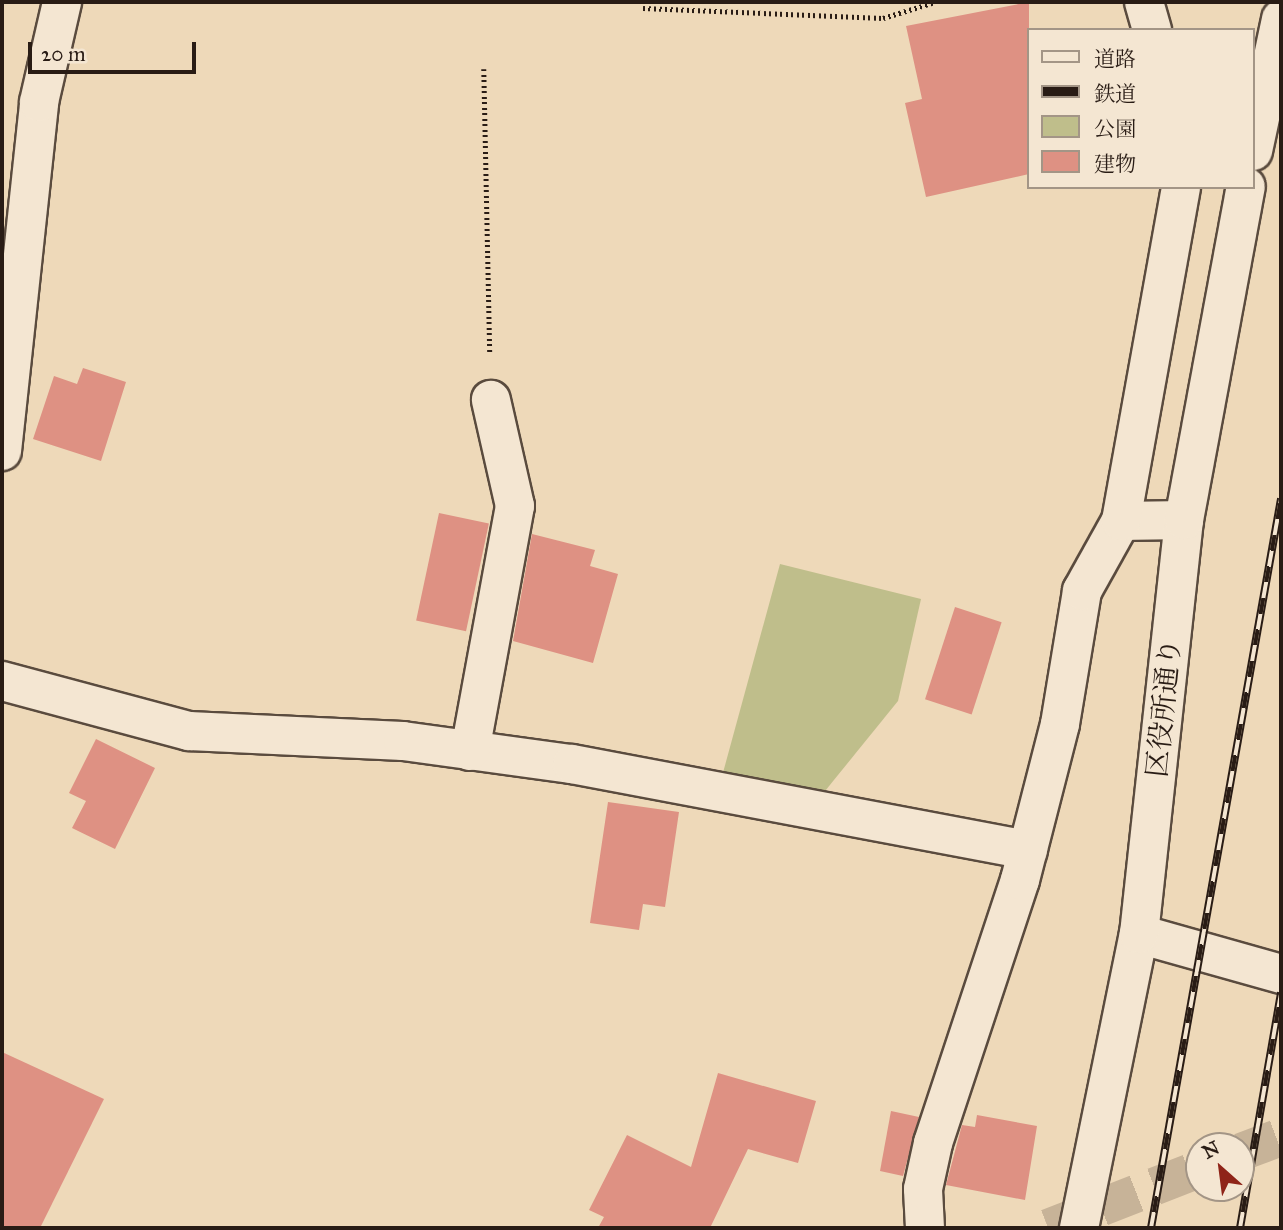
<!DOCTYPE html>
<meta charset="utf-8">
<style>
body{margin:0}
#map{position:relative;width:1283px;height:1230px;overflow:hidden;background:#eed9b9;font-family:"IM FELL Great Primer","Noto Serif JP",serif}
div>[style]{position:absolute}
.green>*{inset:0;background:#bfbe8b}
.building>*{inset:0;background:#de9183;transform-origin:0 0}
.highway-tunnel>*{height:38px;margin-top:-19px;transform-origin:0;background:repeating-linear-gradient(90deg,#c7b398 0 38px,transparent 0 57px)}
.path>*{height:4.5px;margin-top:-2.25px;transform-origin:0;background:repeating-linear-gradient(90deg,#291c15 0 2px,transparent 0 5.5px)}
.roads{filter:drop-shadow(2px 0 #5a4b3e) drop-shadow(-2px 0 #5a4b3e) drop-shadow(0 2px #5a4b3e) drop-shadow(0 -2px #5a4b3e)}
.street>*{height:38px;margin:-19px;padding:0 19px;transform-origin:19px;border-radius:19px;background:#f4e6d2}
.secondary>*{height:38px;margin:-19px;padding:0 19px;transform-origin:19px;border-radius:19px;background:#f4e6d2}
.rail>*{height:8px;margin-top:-4px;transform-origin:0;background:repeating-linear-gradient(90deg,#f4e6d2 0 16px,#291c15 0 32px);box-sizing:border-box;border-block:2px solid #291c15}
span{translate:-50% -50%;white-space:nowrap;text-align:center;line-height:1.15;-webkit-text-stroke:5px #f4e6d2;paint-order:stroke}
.street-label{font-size:28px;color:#291c15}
.frame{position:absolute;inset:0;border:4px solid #291c15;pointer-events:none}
.legend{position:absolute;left:1027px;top:28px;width:228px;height:161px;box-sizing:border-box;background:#f4e6d2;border:2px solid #a39586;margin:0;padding:9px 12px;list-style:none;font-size:21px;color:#291c15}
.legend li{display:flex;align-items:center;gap:14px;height:35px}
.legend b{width:35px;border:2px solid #a39586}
.north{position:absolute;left:1185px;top:1132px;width:70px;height:70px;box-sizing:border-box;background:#f4e6d2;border:2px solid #a39586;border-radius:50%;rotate:332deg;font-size:19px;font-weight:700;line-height:28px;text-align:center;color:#291c15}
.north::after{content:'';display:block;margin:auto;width:24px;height:32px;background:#8f2418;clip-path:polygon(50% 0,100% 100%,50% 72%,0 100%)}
.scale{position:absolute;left:28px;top:42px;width:168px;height:32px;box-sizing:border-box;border:4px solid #291c15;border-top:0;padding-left:9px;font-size:21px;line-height:24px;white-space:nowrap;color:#291c15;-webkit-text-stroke:5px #f4e6d2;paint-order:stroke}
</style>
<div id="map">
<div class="green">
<i style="clip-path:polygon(780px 564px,921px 599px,898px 701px,821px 796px,721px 780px)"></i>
</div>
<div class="building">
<i style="clip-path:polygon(1029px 2px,1029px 174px,926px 197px,905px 103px,922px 99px,906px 26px)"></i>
<i style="clip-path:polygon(83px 368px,126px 382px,101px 461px,33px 439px,54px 376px,77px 384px)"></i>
<i style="left:439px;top:513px;width:51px;height:110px;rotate:12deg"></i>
<i style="clip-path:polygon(532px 534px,595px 550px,590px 566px,618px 574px,593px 663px,513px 641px)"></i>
<i style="left:955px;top:607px;width:49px;height:97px;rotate:18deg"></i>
<i style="clip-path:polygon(96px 739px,155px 768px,115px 849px,72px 828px,86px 801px,69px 793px)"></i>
<i style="clip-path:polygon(608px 802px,679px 812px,665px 907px,643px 904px,639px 930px,590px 923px)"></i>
<i style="clip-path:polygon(2px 1052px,104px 1099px,40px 1228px,2px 1228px)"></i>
<i style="clip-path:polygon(718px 1073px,816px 1101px,798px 1163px,748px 1149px,710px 1228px,598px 1228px,604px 1217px,589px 1210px,627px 1135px,691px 1167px)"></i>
<i style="clip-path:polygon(891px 1111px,919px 1117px,903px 1176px,880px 1171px)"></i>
<i style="clip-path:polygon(977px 1115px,1037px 1126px,1025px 1200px,946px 1185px,962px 1125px,975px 1127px)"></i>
</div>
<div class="highway-tunnel">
<i style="left:1241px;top:1152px;width:43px;rotate:-20.6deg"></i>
<i style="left:1048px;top:1228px;width:162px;rotate:-21.3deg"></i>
</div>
<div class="path">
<i style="left:643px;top:8px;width:240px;rotate:2.4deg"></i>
<i style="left:883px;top:18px;width:54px;rotate:-17.1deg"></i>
<i style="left:484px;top:69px;width:285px;rotate:88.8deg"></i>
</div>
<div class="roads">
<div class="street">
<i style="left:1144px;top:2px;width:29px;rotate:74deg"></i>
<i style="left:2px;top:451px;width:351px;rotate:-83.9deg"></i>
<i style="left:39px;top:102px;width:103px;rotate:-77deg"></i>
<i style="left:1121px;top:521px;width:63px;rotate:-0.9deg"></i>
<i style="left:2px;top:681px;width:194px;rotate:15deg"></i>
<i style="left:189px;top:731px;width:214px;rotate:2.7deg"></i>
<i style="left:403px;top:741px;width:171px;rotate:7.8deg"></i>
<i style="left:572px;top:764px;width:464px;rotate:10.7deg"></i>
<i style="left:470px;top:751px;width:249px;rotate:-79.6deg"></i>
<i style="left:515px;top:506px;width:109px;rotate:-102.8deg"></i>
<i style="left:925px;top:1228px;width:39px;rotate:-93deg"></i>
<i style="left:923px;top:1189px;width:47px;rotate:-77.7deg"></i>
<i style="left:933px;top:1143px;width:277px;rotate:-71.7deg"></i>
<i style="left:1020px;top:880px;width:161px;rotate:-75.6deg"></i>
<i style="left:1060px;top:724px;width:135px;rotate:-80.6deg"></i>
<i style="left:1082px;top:591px;width:80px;rotate:-60.9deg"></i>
<i style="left:1121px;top:521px;width:339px;rotate:-79.8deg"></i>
</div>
<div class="secondary">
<i style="left:1253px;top:151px;width:135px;rotate:-78deg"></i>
<i style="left:1139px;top:934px;width:148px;rotate:15.7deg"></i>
<i style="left:1079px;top:1228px;width:300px;rotate:-78.5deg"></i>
<i style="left:1139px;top:934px;width:416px;rotate:-83.8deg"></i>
<i style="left:1184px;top:520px;width:339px;rotate:-79.5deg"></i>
</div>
</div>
<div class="rail">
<i style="left:1151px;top:1228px;width:741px;rotate:-79.89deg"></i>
<i style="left:1240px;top:1228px;width:239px;rotate:-80.1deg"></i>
</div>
<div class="street-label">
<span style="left:1164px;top:708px;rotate:-84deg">区役所通り</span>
</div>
<div class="frame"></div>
<ul class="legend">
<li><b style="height:9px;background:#f4e6d2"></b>道路</li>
<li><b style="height:9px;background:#291c15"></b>鉄道</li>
<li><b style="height:19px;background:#bfbe8b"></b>公園</li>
<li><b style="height:19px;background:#de9183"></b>建物</li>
</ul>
<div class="north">N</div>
<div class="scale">20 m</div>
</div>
